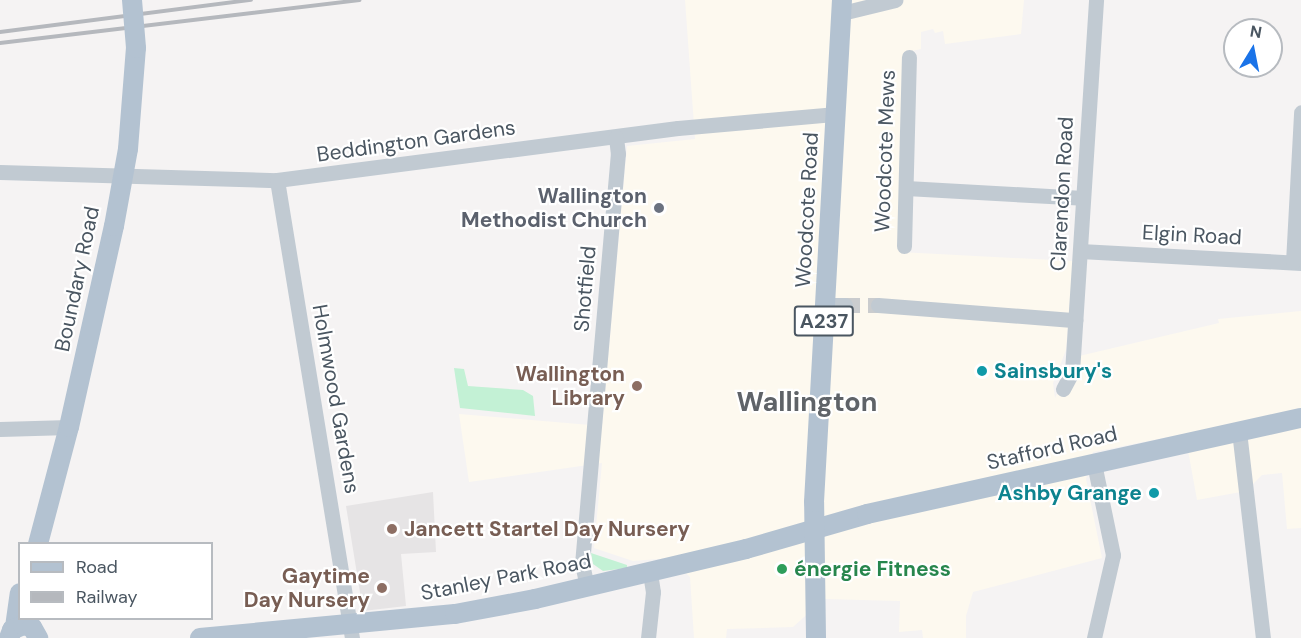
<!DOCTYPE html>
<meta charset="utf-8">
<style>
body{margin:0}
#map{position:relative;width:1301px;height:638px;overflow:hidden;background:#f5f3f3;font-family:"DM Sans",sans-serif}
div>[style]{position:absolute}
.commercial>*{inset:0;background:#fdf9ef}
.education>*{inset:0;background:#e6e4e5}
.green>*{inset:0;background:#c3f1d5}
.minor-tunnel>*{height:15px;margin-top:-7.5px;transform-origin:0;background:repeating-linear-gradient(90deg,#caccce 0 15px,transparent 0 23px)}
.minor>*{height:15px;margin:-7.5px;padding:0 7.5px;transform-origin:7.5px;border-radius:7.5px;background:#c1cad2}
.major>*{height:20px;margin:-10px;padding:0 10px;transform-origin:10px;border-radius:10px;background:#b3c2d1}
.rail>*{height:4px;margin:-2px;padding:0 2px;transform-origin:2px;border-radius:2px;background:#b5b8bd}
.major-bridge>*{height:20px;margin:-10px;padding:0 10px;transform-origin:10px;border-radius:10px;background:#b3c2d1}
.dots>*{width:16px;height:16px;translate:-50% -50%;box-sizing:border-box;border:3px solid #fff;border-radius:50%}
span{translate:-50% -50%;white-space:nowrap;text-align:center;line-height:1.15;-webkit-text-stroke:4.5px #fff;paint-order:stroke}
.shield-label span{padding:2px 4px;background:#fff;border:2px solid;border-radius:4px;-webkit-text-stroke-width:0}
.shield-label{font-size:20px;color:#4a5661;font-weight:700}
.street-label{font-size:21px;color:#4a5661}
.worship-label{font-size:21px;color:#5b616d;font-weight:700}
.right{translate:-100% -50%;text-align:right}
.culture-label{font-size:21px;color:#0d838f;font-weight:700}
.left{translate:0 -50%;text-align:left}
.education-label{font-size:21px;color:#785e54;font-weight:700}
.leisure-label{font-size:21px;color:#27864d;font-weight:700}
.district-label{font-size:27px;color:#5f6368;font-weight:700}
.legend{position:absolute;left:18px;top:542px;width:195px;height:78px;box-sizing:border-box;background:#fff;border:2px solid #b7bbc0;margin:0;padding:8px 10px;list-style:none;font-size:18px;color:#4a5661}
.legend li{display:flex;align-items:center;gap:12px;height:30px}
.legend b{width:30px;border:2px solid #b7bbc0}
.north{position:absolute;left:1223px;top:18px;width:60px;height:60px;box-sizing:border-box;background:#fff;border:2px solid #b7bbc0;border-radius:50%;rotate:10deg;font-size:16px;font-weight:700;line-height:24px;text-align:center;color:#4a5661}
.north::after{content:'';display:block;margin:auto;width:21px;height:27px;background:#1a73e8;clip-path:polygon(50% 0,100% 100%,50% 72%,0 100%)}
</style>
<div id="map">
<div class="commercial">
<i style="clip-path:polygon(685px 0,1024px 0,1021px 34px,945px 44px,943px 31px,935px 33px,933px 29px,921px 32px,921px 49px,903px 53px,899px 252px,1073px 261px,1066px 350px,1053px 383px,1055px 398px,1075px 357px,1219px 323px,1218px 319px,1301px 311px,1301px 528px,1287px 529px,1282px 473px,1262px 475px,1246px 491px,1197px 500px,1185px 434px,1178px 435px,1093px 452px,1086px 479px,1102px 558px,973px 592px,966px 616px,966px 638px,923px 638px,922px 630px,899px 632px,900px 601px,824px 599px,793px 627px,727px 629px,726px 638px,694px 638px,690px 577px,670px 558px,633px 561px,594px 548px,602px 463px,469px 482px,459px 414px,602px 426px,627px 146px,695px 139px)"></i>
</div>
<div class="education">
<i style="clip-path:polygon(433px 492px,436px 552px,401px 554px,406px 606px,363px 611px,346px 506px)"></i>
</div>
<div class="green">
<i style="clip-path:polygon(454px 368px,464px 369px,468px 386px,523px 390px,533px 396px,535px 416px,460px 408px)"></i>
<i style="clip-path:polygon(591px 553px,627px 565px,627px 568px,603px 571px,593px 564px)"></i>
</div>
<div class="minor-tunnel">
<i style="left:845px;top:305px;width:33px"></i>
</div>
<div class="minor">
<i style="left:842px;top:13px;width:55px;rotate:-13.8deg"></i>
<i style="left:0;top:172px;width:277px;rotate:1.7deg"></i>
<i style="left:277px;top:180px;width:404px;rotate:-7.4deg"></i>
<i style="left:678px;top:128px;width:159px;rotate:-5.1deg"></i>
<i style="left:277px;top:180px;width:464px;rotate:80.7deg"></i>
<i style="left:906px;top:188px;width:177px;rotate:3.2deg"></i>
<i style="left:904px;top:246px;width:189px;rotate:-88.5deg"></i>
<i style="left:1080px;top:251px;width:221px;rotate:3.1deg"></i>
<i style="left:1293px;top:262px;width:150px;rotate:-86.9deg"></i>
<i style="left:825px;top:305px;width:20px"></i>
<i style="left:878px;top:305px;width:198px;rotate:4.4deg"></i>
<i style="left:1063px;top:389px;width:19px;rotate:-62deg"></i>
<i style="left:1072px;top:372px;width:373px;rotate:-86.3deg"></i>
<i style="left:0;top:429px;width:69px;rotate:-1.7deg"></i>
<i style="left:1239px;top:431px;width:208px;rotate:83.4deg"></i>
<i style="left:587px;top:587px;width:24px;rotate:-102deg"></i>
<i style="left:582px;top:564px;width:412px;rotate:-85deg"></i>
<i style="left:618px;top:154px;width:17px;rotate:-97deg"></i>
<i style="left:648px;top:638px;width:46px;rotate:-83.8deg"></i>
<i style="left:653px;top:592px;width:20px;rotate:-99deg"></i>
<i style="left:1094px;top:638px;width:85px;rotate:-77.1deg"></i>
<i style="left:1113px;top:555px;width:94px;rotate:-101.7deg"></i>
</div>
<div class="major">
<i style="left:38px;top:544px;width:121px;rotate:-75.2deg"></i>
<i style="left:69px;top:427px;width:206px;rotate:-77.4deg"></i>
<i style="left:114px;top:226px;width:78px;rotate:-79.7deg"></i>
<i style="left:128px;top:149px;width:101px;rotate:-85.5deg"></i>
<i style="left:15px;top:627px;width:34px;rotate:-82deg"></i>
<i style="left:9px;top:638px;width:9px;rotate:-69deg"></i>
<i style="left:12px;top:630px;width:12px;rotate:-24deg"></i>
<i style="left:23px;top:625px;width:9px;rotate:13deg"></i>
<i style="left:32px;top:627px;width:13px;rotate:61deg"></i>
<i style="left:200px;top:638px;width:256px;rotate:-5.4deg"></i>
<i style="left:455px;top:614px;width:81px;rotate:-10.6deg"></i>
<i style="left:535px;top:599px;width:217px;rotate:-13.3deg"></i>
<i style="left:746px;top:549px;width:126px;rotate:-16.1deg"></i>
<i style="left:867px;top:514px;width:444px;rotate:-12.5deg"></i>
<i style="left:816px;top:638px;width:136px;rotate:-90.8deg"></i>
<i style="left:814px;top:502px;width:503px;rotate:-86.81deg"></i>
</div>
<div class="rail">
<i style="left:0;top:32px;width:253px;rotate:-7.3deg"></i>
<i style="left:0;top:43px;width:362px;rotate:-6.8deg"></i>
</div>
<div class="major-bridge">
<i style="left:132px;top:0;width:48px;rotate:85.2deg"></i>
</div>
<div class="dots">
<i style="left:659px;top:208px;background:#6b7280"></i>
<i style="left:982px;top:371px;background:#0f9aa8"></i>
<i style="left:637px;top:386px;background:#8d6e63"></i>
<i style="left:1154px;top:493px;background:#0f9aa8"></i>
<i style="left:392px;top:529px;background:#8d6e63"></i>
<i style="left:782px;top:569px;background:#2e9e5b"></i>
<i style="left:382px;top:588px;background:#8d6e63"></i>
</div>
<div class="shield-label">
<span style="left:824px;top:321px">A237</span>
</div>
<div class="street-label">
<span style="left:416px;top:141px;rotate:-8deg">Beddington Gardens</span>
<span style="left:885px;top:151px;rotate:-88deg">Woodcote Mews</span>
<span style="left:1062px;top:194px;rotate:-87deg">Clarendon Road</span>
<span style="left:807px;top:210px;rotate:-87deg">Woodcote Road</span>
<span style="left:1192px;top:235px;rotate:3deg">Elgin Road</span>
<span style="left:77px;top:279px;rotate:-78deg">Boundary Road</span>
<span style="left:585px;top:289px;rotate:-85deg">Shotfield</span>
<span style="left:336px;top:399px;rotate:80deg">Holmwood Gardens</span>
<span style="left:1052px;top:448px;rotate:-13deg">Stafford Road</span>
<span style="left:506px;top:577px;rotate:-11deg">Stanley Park Road</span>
</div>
<div class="worship-label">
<span class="right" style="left:647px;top:208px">Wallington<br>Methodist Church</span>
</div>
<div class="culture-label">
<span class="left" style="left:994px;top:371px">Sainsbury's</span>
<span class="right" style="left:1142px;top:493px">Ashby Grange</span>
</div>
<div class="education-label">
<span class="right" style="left:625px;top:386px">Wallington<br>Library</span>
<span class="left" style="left:404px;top:529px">Jancett Startel Day Nursery</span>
<span class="right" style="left:370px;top:588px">Gaytime<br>Day Nursery</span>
</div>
<div class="leisure-label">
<span class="left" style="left:794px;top:569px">énergie Fitness</span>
</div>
<div class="district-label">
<span style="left:807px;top:402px">Wallington</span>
</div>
<ul class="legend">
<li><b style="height:8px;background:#b3c2d1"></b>Road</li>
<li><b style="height:8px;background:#b5b8bd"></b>Railway</li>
</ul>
<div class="north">N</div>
</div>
